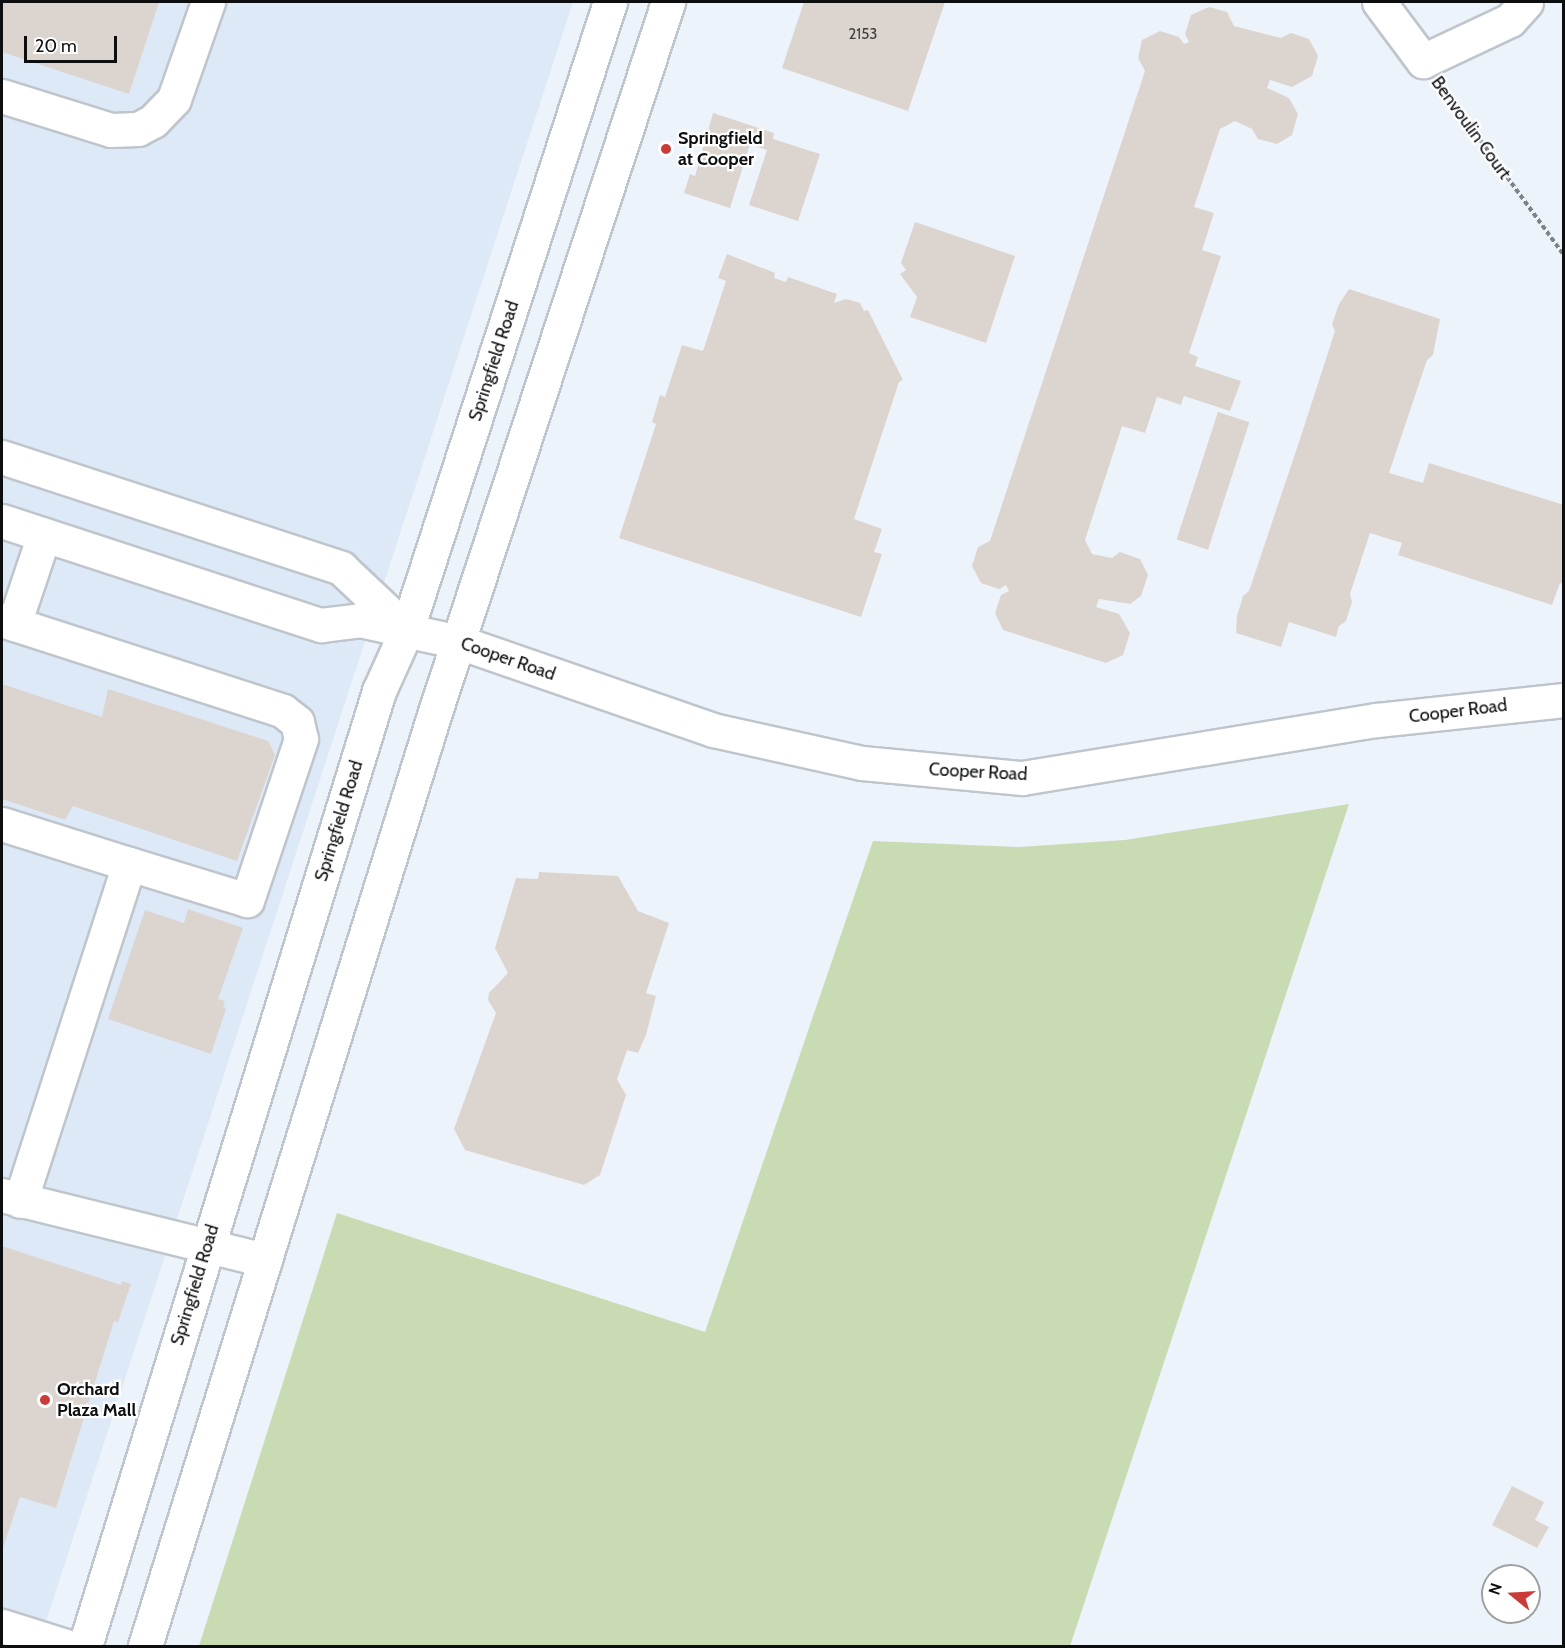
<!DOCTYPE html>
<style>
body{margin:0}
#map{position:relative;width:1565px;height:1648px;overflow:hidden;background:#edf3fa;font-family:Cabin,sans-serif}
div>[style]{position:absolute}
.built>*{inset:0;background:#dde9f6}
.green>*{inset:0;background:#c9dbb3}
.building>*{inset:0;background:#dcd5cf;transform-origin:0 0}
.path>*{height:4px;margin-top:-2px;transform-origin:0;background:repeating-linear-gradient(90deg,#7f8388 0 4.5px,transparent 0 7.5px)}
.roads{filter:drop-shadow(2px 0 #bfc5cc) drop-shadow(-2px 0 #bfc5cc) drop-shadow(0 2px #bfc5cc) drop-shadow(0 -2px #bfc5cc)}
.minor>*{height:33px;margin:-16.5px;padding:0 16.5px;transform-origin:16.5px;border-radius:16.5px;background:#fff}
.major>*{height:33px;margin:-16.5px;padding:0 16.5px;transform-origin:16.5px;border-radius:16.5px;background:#fff}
.dots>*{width:16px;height:16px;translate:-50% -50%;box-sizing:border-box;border:3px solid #fff;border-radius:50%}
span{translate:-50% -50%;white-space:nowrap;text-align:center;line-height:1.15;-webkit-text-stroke:4.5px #fff;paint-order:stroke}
.number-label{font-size:15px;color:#404040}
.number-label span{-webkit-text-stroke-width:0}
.street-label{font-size:18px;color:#0c0e10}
.poi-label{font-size:18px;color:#0c0e10;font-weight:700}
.left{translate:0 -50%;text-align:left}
.frame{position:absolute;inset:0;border:3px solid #0c0e10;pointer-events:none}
.north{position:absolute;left:1481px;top:1564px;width:60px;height:60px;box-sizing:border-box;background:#fff;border:2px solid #9e9f9f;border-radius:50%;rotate:288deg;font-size:16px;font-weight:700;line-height:24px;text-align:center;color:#0c0e10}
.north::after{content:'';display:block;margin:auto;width:21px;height:27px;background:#ca3b39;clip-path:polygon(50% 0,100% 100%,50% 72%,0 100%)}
.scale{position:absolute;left:24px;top:36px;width:93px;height:27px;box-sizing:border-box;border:3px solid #0c0e10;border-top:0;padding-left:8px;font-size:18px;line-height:21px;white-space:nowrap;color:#0c0e10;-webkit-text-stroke:4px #fff;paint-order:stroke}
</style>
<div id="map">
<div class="built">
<i style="clip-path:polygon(2px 2px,573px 2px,38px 1646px,2px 1646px)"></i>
</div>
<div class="green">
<i style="clip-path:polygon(1349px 804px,1070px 1646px,199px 1646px,337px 1213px,705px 1332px,873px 841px,1019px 847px,1125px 840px)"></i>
</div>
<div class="building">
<i style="clip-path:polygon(2px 2px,159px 2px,129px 94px,2px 52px)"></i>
<i style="clip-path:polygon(804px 2px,945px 2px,908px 111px,782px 68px)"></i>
<i style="clip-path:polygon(1209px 7px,1227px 12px,1234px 26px,1281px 38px,1291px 33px,1309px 39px,1318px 56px,1312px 76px,1292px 87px,1270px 80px,1267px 88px,1289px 98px,1298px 114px,1292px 135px,1277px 144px,1258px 139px,1252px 129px,1235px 121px,1220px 129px,1194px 207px,1214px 213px,1202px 250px,1221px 256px,1189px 353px,1198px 357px,1195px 366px,1241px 381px,1230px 411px,1184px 396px,1181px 405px,1157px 397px,1145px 433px,1122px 426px,1085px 540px,1092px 554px,1112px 558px,1120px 552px,1140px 559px,1148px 575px,1141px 596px,1130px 604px,1099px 599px,1096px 607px,1119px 614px,1130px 633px,1123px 655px,1106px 663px,1003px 630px,995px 613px,1001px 595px,1009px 591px,1006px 585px,999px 589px,981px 583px,972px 566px,978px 547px,990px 541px,1145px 71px,1138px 58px,1142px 40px,1160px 31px,1179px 37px,1184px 44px,1189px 42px,1185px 34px,1191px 15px)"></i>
<i style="clip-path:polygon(713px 113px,774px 133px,773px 139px,820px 154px,798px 221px,749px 205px,767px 150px,750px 144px,730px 208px,684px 193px,690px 174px,695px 176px)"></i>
<i style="clip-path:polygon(915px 222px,1015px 256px,986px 343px,910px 317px,917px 297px,900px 274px,906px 270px,901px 263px)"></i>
<i style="clip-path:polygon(727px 254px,775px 273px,774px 278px,786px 282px,788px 277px,837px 294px,834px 303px,846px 299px,860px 303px,864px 311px,868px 310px,903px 380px,899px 382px,854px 519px,882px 529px,874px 552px,882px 554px,861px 617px,619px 538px,656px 424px,652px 422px,660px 395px,665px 397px,682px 345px,703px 351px,726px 281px,718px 278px)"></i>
<i style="clip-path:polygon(1349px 289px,1440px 319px,1433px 355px,1427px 360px,1389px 473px,1423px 483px,1429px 463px,1564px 505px,1564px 584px,1560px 583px,1552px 605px,1398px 555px,1402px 543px,1370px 533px,1350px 594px,1352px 602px,1346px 621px,1339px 626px,1336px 637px,1289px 622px,1281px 647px,1236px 633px,1237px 616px,1243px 596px,1249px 591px,1301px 436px,1335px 331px,1332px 324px,1339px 304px)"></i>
<i style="left:1218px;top:412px;width:33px;height:134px;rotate:18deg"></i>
<i style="clip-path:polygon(2px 684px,102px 717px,108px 689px,268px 741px,275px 755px,237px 861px,73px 806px,65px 820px,2px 799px)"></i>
<i style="clip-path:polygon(539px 872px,618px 876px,638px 911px,669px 923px,646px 993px,656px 996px,646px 1035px,638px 1053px,627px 1050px,617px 1079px,626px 1095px,600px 1175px,584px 1185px,465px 1150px,454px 1129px,496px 1013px,488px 1000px,489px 993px,508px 973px,495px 948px,516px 878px,538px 879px)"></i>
<i style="clip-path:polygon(188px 909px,243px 928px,218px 999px,225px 1001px,223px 1007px,226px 1009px,211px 1054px,108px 1019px,145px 910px,184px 923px)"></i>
<i style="clip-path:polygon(2px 1246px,121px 1285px,122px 1281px,131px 1284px,118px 1322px,114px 1321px,56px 1508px,20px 1497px,2px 1551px)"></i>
<i style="clip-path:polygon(1512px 1486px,1544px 1502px,1535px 1520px,1549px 1527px,1537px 1548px,1492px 1525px)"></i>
</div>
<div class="path">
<i style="left:1441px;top:86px;width:209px;rotate:54deg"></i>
</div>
<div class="roads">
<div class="minor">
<i style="left:1379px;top:2px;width:74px;rotate:53.3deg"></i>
<i style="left:1423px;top:61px;width:96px;rotate:-25.2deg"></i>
<i style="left:1510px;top:20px;width:24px;rotate:-48deg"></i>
<i style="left:2px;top:96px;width:114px;rotate:17.3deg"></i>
<i style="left:111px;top:130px;width:27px;rotate:-2deg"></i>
<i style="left:138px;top:129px;width:17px;rotate:-28deg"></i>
<i style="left:153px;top:121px;width:30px;rotate:-46deg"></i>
<i style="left:174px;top:99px;width:103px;rotate:-70.7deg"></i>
<i style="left:2px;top:620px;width:295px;rotate:17.9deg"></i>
<i style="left:283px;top:711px;width:18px;rotate:38deg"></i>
<i style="left:297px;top:722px;width:17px;rotate:77deg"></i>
<i style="left:301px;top:739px;width:170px;rotate:108.5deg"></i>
<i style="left:247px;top:900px;width:123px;rotate:-163deg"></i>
<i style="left:14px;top:624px;width:94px;rotate:-71.4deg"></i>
<i style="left:2px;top:824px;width:133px;rotate:17.5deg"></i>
<i style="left:129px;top:864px;width:354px;rotate:107.9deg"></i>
<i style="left:2px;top:1195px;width:271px;rotate:13.9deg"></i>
<i style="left:2px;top:1626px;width:67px;rotate:17.4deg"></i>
</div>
<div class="major">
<i style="left:2px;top:457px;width:357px;rotate:18.1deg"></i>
<i style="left:341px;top:568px;width:88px;rotate:43.2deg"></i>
<i style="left:2px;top:521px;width:336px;rotate:18.1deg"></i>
<i style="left:321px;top:625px;width:38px;rotate:-7deg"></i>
<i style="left:359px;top:620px;width:102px;rotate:12.4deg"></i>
<i style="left:459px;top:642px;width:269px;rotate:19.1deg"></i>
<i style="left:713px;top:730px;width:153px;rotate:12.5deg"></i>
<i style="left:862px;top:763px;width:161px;rotate:5.4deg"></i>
<i style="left:1022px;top:778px;width:360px;rotate:-9.3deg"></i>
<i style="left:1377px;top:720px;width:188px;rotate:-6.1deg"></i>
<i style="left:85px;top:1646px;width:999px;rotate:-72.89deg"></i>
<i style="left:379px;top:691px;width:68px;rotate:-65.7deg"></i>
<i style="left:407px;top:629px;width:659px;rotate:-72.06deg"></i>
<i style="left:145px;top:1646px;width:978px;rotate:-72.75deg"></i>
<i style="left:435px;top:712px;width:747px;rotate:-71.83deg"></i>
</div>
</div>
<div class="dots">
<i style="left:666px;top:149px;background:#ca3b39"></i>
<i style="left:45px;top:1400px;background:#ca3b39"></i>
</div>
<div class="number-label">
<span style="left:863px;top:35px">2153</span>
</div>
<div class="street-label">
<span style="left:1471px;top:128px;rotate:54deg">Benvoulin Court</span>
<span style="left:494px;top:361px;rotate:-72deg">Springfield Road</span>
<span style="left:508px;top:659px;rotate:19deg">Cooper Road</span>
<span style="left:1458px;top:711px;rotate:-7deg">Cooper Road</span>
<span style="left:978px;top:772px;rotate:3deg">Cooper Road</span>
<span style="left:339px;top:821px;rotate:-73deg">Springfield Road</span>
<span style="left:195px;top:1285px;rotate:-73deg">Springfield Road</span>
</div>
<div class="poi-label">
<span class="left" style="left:678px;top:149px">Springfield<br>at Cooper</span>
<span class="left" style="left:57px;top:1400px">Orchard<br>Plaza Mall</span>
</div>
<div class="frame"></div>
<div class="north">N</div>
<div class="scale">20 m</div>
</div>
